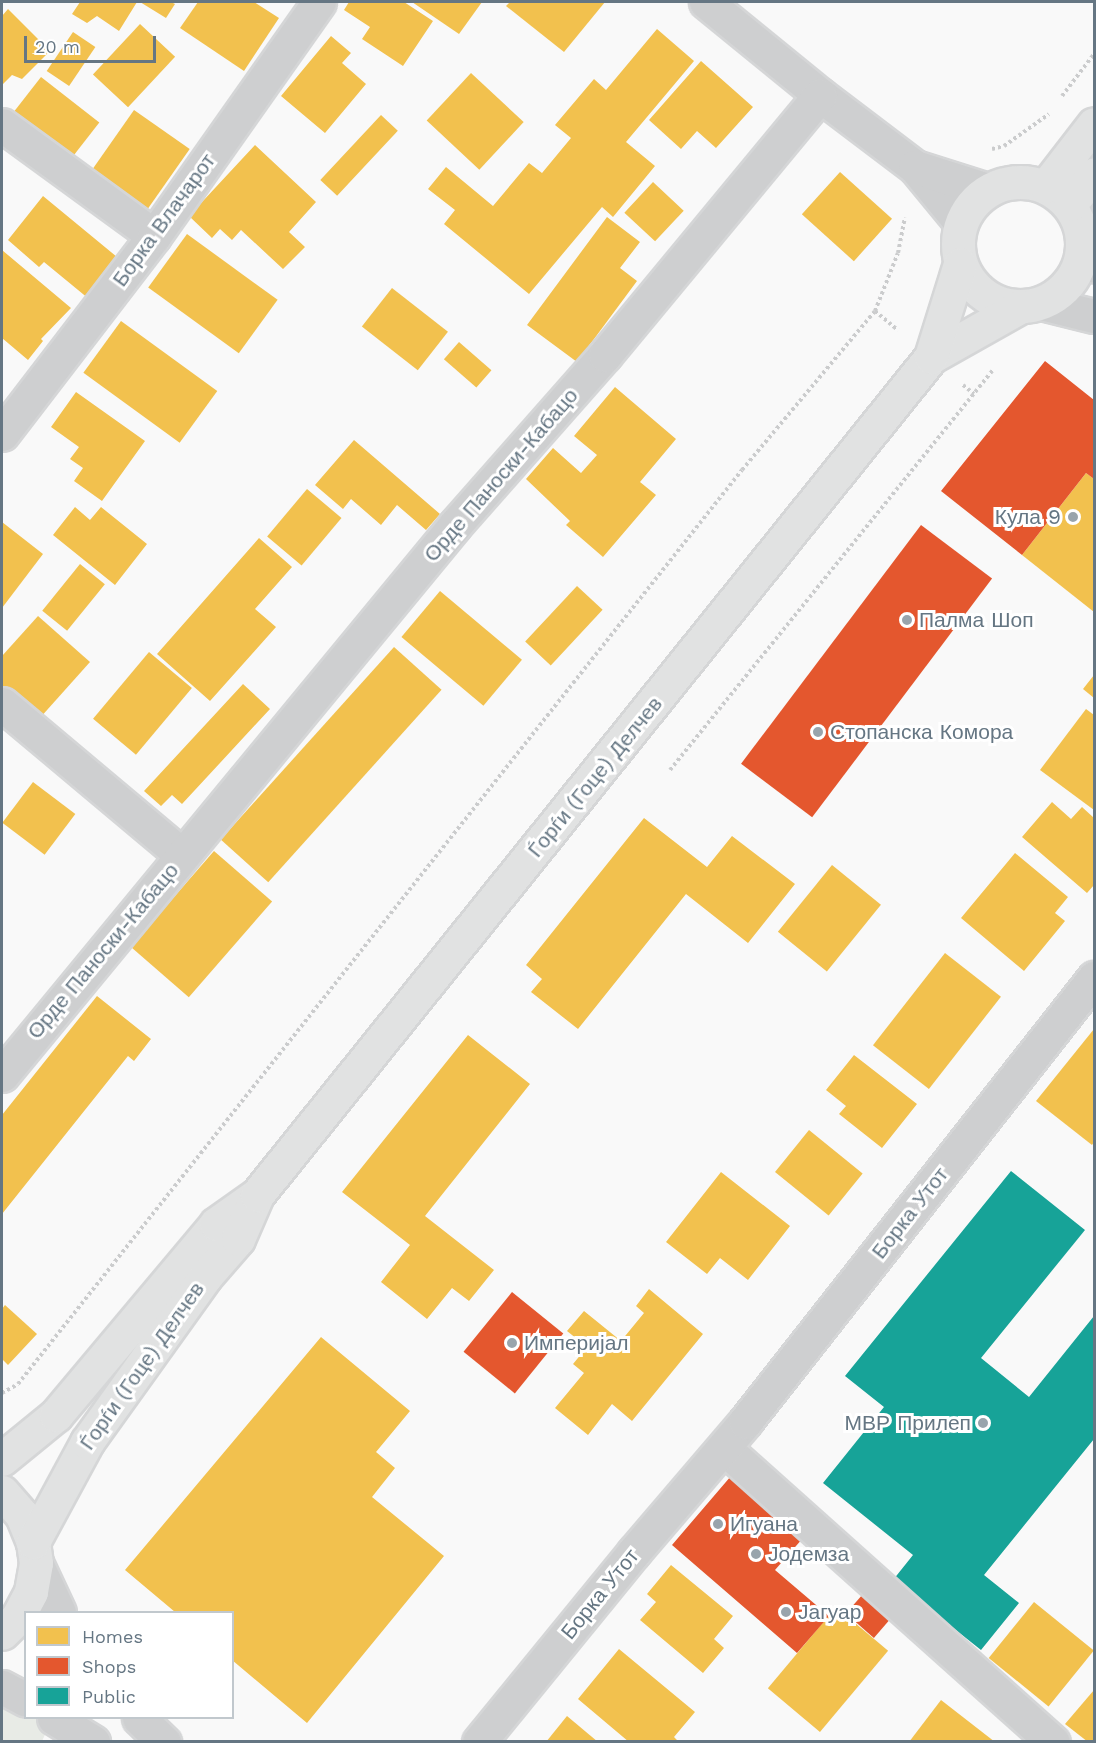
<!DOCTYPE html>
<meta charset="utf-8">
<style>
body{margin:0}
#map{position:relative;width:1096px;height:1743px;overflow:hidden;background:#f9f9f9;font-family:"Work Sans",sans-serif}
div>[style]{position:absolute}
.green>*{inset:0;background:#e8ebe6}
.homes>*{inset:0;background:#f2c14e;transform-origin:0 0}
.shops>*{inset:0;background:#e4572e;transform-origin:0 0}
.public>*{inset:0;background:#17a398}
.path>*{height:4px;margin-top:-2px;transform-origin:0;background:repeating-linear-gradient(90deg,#cbcccd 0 3px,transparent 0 6px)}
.roads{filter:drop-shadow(2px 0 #d5d6d7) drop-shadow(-2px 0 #d5d6d7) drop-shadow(0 2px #d5d6d7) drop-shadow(0 -2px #d5d6d7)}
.minor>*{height:33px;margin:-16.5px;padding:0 16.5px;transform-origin:16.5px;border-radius:16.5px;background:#cecfd0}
.major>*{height:33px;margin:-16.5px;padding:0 16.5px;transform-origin:16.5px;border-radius:16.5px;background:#e1e2e2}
.major>.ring{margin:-16.5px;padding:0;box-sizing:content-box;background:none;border:33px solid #e1e2e2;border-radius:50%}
.dots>*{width:16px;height:16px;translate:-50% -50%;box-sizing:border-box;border:3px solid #fff;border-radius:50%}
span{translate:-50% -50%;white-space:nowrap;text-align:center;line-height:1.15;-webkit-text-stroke:6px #fff;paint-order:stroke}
.street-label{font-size:21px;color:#657683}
.poi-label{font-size:21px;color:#657683}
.right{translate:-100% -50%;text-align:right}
.left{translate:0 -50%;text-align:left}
.frame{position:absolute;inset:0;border:3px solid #657683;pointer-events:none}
.legend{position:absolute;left:24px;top:1611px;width:210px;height:108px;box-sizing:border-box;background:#fff;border:2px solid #c1c8cd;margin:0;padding:8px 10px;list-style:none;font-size:18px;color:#657683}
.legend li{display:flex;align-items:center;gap:12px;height:30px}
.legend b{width:30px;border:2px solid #c1c8cd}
.scale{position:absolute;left:24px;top:36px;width:132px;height:27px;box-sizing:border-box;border:3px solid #657683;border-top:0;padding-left:8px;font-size:18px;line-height:21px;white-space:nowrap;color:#657683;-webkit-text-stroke:4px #fff;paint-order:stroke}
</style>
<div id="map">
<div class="green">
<i style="clip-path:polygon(2px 1687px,25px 1700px,26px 1718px,53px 1718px,42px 1741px,2px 1741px)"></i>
</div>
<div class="homes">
<i style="clip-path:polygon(80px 2px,137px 2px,119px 31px,97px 16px,87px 23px,72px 14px)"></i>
<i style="clip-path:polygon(140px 2px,171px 2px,175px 4px,166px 18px)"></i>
<i style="clip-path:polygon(198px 2px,254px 2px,279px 18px,244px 71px,180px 28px)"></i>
<i style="clip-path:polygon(349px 2px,404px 2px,433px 21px,403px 66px,362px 39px,370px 27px,344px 10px)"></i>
<i style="clip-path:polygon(412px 2px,482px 2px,459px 34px)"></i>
<i style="clip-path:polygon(510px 2px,605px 2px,564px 52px,506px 6px)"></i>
<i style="clip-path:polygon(8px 9px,50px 51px,22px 79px,12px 75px,2px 85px,2px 16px)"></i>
<i style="left:140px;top:24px;width:48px;height:69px;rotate:43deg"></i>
<i style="clip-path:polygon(657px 29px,694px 61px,626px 142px,655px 166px,613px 217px,602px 207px,529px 294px,444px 224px,455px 210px,428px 189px,446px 167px,493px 206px,529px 163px,542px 173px,571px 138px,555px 125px,594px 79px,606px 90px)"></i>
<i style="left:73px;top:32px;width:27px;height:47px;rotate:34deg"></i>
<i style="clip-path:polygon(331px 36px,351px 53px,342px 63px,366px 84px,325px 133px,281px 96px)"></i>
<i style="clip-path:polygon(701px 61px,753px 107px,716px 148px,697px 131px,681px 149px,649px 120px)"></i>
<i style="left:471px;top:73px;width:72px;height:65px;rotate:43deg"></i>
<i style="left:41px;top:77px;width:74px;height:44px;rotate:38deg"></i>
<i style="left:134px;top:110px;width:68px;height:73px;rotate:35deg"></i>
<i style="left:381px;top:115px;width:23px;height:89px;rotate:43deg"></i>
<i style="clip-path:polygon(255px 145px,316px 202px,289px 232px,305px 247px,283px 269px,241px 230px,232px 240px,220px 229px,212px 238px,189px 216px)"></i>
<i style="left:840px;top:172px;width:70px;height:57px;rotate:42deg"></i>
<i style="left:653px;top:182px;width:42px;height:42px;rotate:43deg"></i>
<i style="clip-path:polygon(43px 196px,117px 257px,89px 299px,44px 262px,39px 267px,8px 240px)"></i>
<i style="clip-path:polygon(607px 217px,640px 242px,620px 268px,637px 281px,577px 362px,527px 325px)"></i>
<i style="left:187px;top:234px;width:112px;height:66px;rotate:36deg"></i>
<i style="clip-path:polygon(2px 250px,71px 308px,41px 339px,43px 341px,28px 360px,2px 338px)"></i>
<i style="left:392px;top:288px;width:71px;height:49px;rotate:38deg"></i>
<i style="left:121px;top:321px;width:119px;height:64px;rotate:36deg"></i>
<i style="left:459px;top:342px;width:43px;height:23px;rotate:41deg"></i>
<i style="clip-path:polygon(615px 387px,676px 439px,640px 482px,656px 495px,603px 557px,566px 525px,570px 521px,526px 479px,553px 448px,581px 473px,597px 455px,574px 436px)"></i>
<i style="clip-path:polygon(76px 392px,145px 441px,102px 501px,74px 481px,83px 468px,70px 459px,79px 447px,51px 427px)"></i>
<i style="clip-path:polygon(354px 440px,440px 514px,426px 530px,397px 505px,381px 525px,351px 499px,343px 509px,315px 485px)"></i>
<i style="clip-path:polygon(1086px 473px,1094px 479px,1094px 612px,1022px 555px)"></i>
<i style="left:307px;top:489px;width:45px;height:62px;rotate:40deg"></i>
<i style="clip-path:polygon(75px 507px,90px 520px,101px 507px,147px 544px,115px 585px,53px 535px)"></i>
<i style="clip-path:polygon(2px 522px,43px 554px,2px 608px)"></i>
<i style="clip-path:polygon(259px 538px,292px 567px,255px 609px,276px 627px,210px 701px,157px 654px)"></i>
<i style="left:80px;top:564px;width:32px;height:60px;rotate:39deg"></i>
<i style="left:577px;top:586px;width:35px;height:76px;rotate:43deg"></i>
<i style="left:440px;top:591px;width:107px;height:60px;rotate:40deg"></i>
<i style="clip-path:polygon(38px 616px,90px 662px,39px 719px,2px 685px,2px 656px)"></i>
<i style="left:394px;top:647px;width:64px;height:259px;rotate:42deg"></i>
<i style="left:149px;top:652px;width:56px;height:87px;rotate:40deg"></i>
<i style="clip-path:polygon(1094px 675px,1094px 698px,1083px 689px)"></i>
<i style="clip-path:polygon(243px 684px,270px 709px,182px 804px,172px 795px,161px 806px,144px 791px)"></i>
<i style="clip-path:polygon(1086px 709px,1094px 715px,1094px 810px,1040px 770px)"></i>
<i style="left:33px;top:782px;width:53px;height:51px;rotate:37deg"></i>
<i style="clip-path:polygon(1052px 802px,1071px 819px,1082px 807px,1094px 818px,1094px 885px,1087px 893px,1022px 837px)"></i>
<i style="clip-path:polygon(644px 818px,707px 867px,732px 836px,795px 884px,748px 943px,686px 894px,578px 1029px,531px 992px,542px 979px,526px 965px)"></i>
<i style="left:214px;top:851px;width:77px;height:127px;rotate:41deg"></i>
<i style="clip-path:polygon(1015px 853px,1068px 897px,1055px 913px,1065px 921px,1024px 971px,961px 918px)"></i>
<i style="left:832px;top:865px;width:63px;height:86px;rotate:39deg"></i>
<i style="left:945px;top:953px;width:71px;height:117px;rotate:38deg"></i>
<i style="clip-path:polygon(97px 996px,151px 1039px,134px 1061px,128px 1056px,2px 1214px,2px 1115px)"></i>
<i style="clip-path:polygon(1094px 1029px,1094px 1142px,1092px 1145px,1036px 1101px)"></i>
<i style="clip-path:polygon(468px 1035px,530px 1084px,425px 1216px,494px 1270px,469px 1301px,452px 1288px,427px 1319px,381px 1282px,410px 1245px,342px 1192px)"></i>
<i style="clip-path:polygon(854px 1055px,917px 1104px,882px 1148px,839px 1114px,846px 1106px,826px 1090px)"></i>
<i style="left:809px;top:1130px;width:69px;height:54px;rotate:39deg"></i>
<i style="clip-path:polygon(721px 1172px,790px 1226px,748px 1280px,720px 1258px,707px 1274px,666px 1242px)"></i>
<i style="clip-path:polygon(649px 1289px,703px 1334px,632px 1421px,612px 1404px,588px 1435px,555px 1408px,584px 1373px,573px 1364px,587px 1347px,567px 1331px,584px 1311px,621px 1341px,644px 1313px,636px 1306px)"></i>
<i style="clip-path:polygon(5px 1305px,37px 1334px,8px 1365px,2px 1359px,2px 1309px)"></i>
<i style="clip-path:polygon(321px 1337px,410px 1411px,376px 1452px,395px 1468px,372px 1497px,444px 1556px,307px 1723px,232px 1660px,232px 1612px,175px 1612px,125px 1570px)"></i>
<i style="clip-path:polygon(671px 1565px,733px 1616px,714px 1639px,724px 1648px,703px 1673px,640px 1620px,656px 1602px,647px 1594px)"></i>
<i style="left:1034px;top:1602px;width:77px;height:72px;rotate:39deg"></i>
<i style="left:836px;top:1607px;width:68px;height:106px;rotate:40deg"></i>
<i style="clip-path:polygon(619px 1649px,695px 1712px,674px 1737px,679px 1742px,629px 1742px,578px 1699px)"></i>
<i style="clip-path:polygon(1094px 1690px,1094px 1742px,1088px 1742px,1065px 1724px)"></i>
<i style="clip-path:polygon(941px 1700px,995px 1742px,909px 1742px)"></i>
<i style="clip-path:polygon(567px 1716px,598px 1742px,546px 1742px)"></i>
</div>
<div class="shops">
<i style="clip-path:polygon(1045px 361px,1094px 400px,1094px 479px,1086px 473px,1022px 555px,941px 491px)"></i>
<i style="left:921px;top:525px;width:89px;height:299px;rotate:37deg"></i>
<i style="left:512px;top:1292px;width:66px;height:77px;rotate:39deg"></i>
<i style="clip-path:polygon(731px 1476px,803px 1538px,775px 1570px,829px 1616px,797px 1653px,672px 1545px)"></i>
<i style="left:863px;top:1594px;width:37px;height:26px;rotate:41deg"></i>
</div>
<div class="public">
<i style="clip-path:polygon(1011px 1171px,1085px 1230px,981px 1358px,1029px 1397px,1094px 1316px,1094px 1439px,984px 1575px,1019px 1603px,981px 1650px,893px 1580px,913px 1555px,823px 1483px,884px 1407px,845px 1376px)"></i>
</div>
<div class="path">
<i style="left:1062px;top:96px;width:53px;rotate:-52.7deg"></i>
<i style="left:992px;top:149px;width:12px;rotate:-14deg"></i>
<i style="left:1004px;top:146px;width:55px;rotate:-35.4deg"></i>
<i style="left:875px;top:311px;width:30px;rotate:40deg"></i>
<i style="left:963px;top:385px;width:14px;rotate:39deg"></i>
<i style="left:670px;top:770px;width:514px;rotate:-51.08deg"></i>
<i style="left:2px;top:1393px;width:18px;rotate:-29deg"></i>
<i style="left:18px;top:1384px;width:1166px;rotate:-51.62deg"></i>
<i style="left:742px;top:470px;width:207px;rotate:-50.1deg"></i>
<i style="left:875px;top:311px;width:62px;rotate:-68.4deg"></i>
<i style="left:898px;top:253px;width:36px;rotate:-79deg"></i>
</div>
<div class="roads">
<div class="minor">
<i style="left:706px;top:2px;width:147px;rotate:39.2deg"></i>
<i style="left:820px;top:95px;width:119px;rotate:37.2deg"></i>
<i style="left:915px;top:167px;width:72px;rotate:50.6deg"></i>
<i style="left:2px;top:125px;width:188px;rotate:36.1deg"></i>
<i style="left:915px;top:167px;width:77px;rotate:17.5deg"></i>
<i style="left:1083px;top:242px;width:26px;rotate:65deg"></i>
<i style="left:1041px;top:303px;width:55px;rotate:13.8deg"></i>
<i style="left:2px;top:434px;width:250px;rotate:-52.5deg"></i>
<i style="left:154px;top:236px;width:286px;rotate:-54.8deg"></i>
<i style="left:2px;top:704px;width:235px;rotate:40deg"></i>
<i style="left:2px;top:1075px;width:713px;rotate:-50.52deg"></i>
<i style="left:455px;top:525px;width:227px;rotate:-48.6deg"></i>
<i style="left:605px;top:355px;width:337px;rotate:-50.4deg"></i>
<i style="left:724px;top:1448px;width:441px;rotate:41.8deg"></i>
<i style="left:36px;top:1563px;width:54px;rotate:64.9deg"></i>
<i style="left:2px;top:1687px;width:27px;rotate:28deg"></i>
<i style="left:54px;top:1718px;width:46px;rotate:31.6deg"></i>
<i style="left:139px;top:1718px;width:35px;rotate:44deg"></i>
<i style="left:479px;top:1742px;width:245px;rotate:-50.8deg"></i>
<i style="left:634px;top:1552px;width:171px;rotate:-49.5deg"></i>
<i style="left:745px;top:1422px;width:565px;rotate:-51.83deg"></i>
</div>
<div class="major">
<i class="ring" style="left:958px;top:182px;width:91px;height:91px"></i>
<i style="left:1046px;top:186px;width:78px;rotate:-52.3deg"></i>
<i style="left:1070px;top:204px;width:38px;rotate:-51deg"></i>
<i style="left:931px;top:357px;width:103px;rotate:-29.5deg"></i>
<i style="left:2px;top:1459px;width:70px;rotate:-39.2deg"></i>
<i style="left:56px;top:1415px;width:249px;rotate:-50deg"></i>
<i style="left:216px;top:1224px;width:50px;rotate:-35.3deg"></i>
<i style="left:2px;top:1492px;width:30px;rotate:49deg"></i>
<i style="left:22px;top:1515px;width:29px;rotate:68deg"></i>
<i style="left:33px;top:1542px;width:21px;rotate:82deg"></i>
<i style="left:36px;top:1563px;width:29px;rotate:100deg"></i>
<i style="left:31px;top:1592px;width:30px;rotate:118deg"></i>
<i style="left:17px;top:1618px;width:21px;rotate:135deg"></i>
<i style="left:33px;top:1542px;width:114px;rotate:-61.6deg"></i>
<i style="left:87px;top:1442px;width:203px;rotate:-54.4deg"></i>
<i style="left:205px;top:1277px;width:50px;rotate:-49deg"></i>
<i style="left:238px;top:1239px;width:48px;rotate:-66.6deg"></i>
<i style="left:257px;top:1195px;width:1075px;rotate:-51.19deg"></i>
<i style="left:931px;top:357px;width:97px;rotate:-72.7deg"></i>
</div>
</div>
<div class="dots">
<i style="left:1073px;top:517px;background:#99a4ac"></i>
<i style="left:907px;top:620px;background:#99a4ac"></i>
<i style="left:818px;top:732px;background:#99a4ac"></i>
<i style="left:512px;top:1343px;background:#99a4ac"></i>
<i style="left:983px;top:1423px;background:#99a4ac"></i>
<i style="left:718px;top:1524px;background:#99a4ac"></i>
<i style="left:756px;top:1554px;background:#99a4ac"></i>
<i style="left:786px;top:1612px;background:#99a4ac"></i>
</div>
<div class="street-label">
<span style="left:164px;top:220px;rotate:-54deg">Борка Влачарот</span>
<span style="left:501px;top:475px;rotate:-49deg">Орде Паноски-Кабацо</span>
<span style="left:595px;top:777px;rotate:-51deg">Ѓорѓи (Гоце) Делчев</span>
<span style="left:103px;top:951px;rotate:-50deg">Орде Паноски-Кабацо</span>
<span style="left:910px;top:1213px;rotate:-52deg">Борка Утот</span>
<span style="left:142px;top:1366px;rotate:-55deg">Ѓорѓи (Гоце) Делчев</span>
<span style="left:600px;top:1594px;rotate:-51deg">Борка Утот</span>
</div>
<div class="poi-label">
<span class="right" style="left:1061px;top:517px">Кула 9</span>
<span class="left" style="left:919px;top:620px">Палма Шоп</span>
<span class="left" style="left:830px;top:732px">Стопанска Комора</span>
<span class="left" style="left:524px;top:1343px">Империјал</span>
<span class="right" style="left:971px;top:1423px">МВР Прилеп</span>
<span class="left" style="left:730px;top:1524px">Игуана</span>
<span class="left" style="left:768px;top:1554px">Јодемза</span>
<span class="left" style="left:798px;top:1612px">Јагуар</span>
</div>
<div class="frame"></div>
<ul class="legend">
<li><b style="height:16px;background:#f2c14e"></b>Homes</li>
<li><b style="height:16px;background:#e4572e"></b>Shops</li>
<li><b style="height:16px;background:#17a398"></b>Public</li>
</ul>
<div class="scale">20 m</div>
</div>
